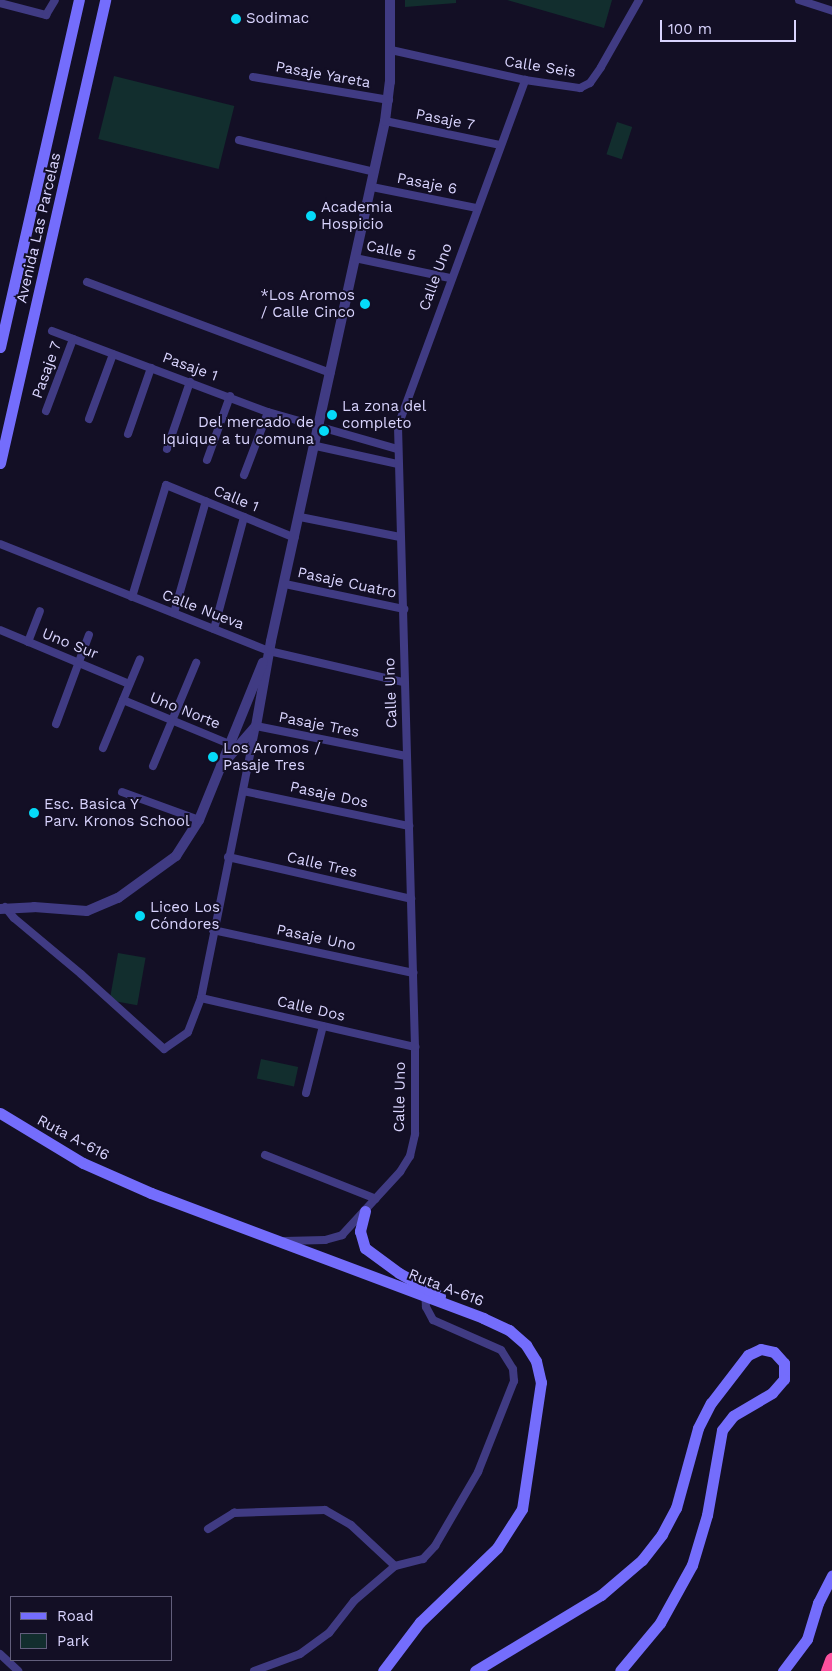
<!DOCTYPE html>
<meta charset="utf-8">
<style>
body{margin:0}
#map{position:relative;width:832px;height:1671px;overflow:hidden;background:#130f25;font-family:"Work Sans",sans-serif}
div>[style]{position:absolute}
.green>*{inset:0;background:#122e2e;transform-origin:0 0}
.minor>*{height:8px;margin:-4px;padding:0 4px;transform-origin:4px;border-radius:4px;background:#403b83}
.tertiary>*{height:10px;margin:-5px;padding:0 5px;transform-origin:5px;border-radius:5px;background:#403b83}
.secondary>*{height:11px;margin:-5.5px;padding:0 5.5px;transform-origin:5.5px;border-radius:5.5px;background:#746dfc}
.motorway>*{height:15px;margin:-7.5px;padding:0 7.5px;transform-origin:7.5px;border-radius:7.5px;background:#fb519e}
.dots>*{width:14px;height:14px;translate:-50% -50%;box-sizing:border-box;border:2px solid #130f25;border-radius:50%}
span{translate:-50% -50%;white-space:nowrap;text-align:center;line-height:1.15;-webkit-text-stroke:4px #130f25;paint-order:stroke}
.poi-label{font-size:15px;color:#d9d4fe}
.left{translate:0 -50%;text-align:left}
.right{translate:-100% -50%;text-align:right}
.street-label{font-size:15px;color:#d9d4fe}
.legend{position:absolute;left:10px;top:1596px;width:162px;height:65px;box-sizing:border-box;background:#130f25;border:1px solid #625e7c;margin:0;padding:6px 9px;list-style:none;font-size:15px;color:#d9d4fe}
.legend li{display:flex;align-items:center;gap:10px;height:25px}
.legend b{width:25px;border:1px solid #625e7c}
.scale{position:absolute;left:660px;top:20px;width:136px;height:22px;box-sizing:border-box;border:2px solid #d9d4fe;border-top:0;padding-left:6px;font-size:15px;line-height:18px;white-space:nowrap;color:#d9d4fe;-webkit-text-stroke:4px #130f25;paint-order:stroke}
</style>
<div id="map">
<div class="green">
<i style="clip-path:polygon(405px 0,456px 0,456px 3px,405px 7px)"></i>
<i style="clip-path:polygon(507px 0,612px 0,604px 28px)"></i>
<i style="left:114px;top:76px;width:124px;height:65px;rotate:14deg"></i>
<i style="left:617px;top:122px;width:16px;height:34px;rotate:18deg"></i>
<i style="left:118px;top:953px;width:28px;height:48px;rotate:10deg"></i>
<i style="left:261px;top:1059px;width:38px;height:20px;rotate:12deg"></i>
</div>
<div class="minor">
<i style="left:799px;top:0;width:35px;rotate:18deg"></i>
<i style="left:0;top:3px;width:48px;rotate:14.6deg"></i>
<i style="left:46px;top:15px;width:17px;rotate:-59deg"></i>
<i style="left:391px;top:50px;width:137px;rotate:12.6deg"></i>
<i style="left:525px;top:80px;width:56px;rotate:8.3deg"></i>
<i style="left:580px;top:88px;width:11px;rotate:-27deg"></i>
<i style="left:590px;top:83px;width:19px;rotate:-55deg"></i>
<i style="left:601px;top:67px;width:77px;rotate:-60.4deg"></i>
<i style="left:253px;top:77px;width:138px;rotate:9.6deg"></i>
<i style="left:385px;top:121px;width:117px;rotate:11.8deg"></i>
<i style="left:239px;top:140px;width:139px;rotate:13.3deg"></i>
<i style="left:372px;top:187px;width:106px;rotate:11.4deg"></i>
<i style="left:355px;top:258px;width:97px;rotate:11.9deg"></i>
<i style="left:87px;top:282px;width:260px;rotate:20.5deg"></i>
<i style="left:52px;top:331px;width:231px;rotate:20.6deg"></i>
<i style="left:268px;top:412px;width:134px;rotate:16deg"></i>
<i style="left:46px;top:411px;width:77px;rotate:-69.4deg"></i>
<i style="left:89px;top:419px;width:69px;rotate:-69.7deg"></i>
<i style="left:128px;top:434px;width:70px;rotate:-70.8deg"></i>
<i style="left:316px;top:446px;width:83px;rotate:12.5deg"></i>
<i style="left:167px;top:449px;width:71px;rotate:-71.1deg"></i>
<i style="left:207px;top:460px;width:68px;rotate:-70.2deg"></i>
<i style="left:244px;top:475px;width:67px;rotate:-69.1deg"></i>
<i style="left:300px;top:517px;width:102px;rotate:11.3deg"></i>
<i style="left:0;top:544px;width:289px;rotate:21.7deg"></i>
<i style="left:269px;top:651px;width:138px;rotate:13deg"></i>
<i style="left:285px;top:584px;width:122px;rotate:11.9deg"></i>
<i style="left:132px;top:597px;width:117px;rotate:-73.1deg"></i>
<i style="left:166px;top:485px;width:139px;rotate:22.3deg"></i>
<i style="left:174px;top:613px;width:116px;rotate:-74.1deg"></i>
<i style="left:214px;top:629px;width:116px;rotate:-75deg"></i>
<i style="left:0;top:630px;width:140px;rotate:22.7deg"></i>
<i style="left:28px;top:642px;width:33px;rotate:-69deg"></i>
<i style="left:123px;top:700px;width:120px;rotate:22.5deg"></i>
<i style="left:56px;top:724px;width:95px;rotate:-69.7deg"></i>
<i style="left:103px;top:748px;width:96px;rotate:-67.4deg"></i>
<i style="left:153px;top:766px;width:112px;rotate:-67.3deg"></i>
<i style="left:243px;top:791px;width:170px;rotate:11.9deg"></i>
<i style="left:122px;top:792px;width:82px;rotate:20deg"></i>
<i style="left:228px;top:857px;width:188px;rotate:12.9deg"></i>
<i style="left:5px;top:907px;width:14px;rotate:51deg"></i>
<i style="left:14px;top:918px;width:87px;rotate:39.9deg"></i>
<i style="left:81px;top:974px;width:112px;rotate:42.1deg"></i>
<i style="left:164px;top:1049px;width:29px;rotate:-35deg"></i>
<i style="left:188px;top:1032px;width:36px;rotate:-69deg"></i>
<i style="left:201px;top:998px;width:278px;rotate:-78.6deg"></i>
<i style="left:256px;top:726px;width:153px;rotate:11.3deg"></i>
<i style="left:213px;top:930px;width:205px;rotate:12.1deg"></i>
<i style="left:201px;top:998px;width:220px;rotate:12.9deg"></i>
<i style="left:306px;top:1093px;width:69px;rotate:-75.8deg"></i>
<i style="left:265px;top:1155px;width:119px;rotate:21.6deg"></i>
<i style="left:284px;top:1241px;width:41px;rotate:-1.4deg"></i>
<i style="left:325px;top:1240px;width:18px;rotate:-16deg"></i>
<i style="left:342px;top:1235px;width:86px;rotate:-47.4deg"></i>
<i style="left:400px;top:1172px;width:19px;rotate:-58deg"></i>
<i style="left:410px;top:1156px;width:23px;rotate:-77deg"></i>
<i style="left:415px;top:1134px;width:87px;rotate:-90deg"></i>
<i style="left:415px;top:1047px;width:621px;rotate:-91.57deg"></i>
<i style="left:398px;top:426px;width:369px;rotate:-69.8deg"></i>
<i style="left:208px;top:1529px;width:31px;rotate:-32deg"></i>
<i style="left:234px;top:1513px;width:91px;rotate:-1.9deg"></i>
<i style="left:325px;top:1510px;width:30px;rotate:30deg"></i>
<i style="left:351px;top:1525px;width:60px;rotate:43deg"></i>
<i style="left:0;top:1654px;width:25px;rotate:43deg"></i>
<i style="left:254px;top:1671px;width:49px;rotate:-20.3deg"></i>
<i style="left:300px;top:1654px;width:36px;rotate:-36deg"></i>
<i style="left:329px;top:1633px;width:41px;rotate:-52deg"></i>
<i style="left:354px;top:1601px;width:54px;rotate:-40.5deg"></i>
<i style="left:395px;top:1566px;width:29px;rotate:-14deg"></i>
<i style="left:423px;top:1559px;width:18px;rotate:-47deg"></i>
<i style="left:435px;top:1546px;width:86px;rotate:-59.8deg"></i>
<i style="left:478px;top:1472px;width:98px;rotate:-68.4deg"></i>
<i style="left:514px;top:1381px;width:12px;rotate:-95deg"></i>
<i style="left:513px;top:1369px;width:22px;rotate:-122deg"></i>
<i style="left:501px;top:1350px;width:74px;rotate:-156.2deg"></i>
<i style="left:433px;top:1320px;width:15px;rotate:-118deg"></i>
<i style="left:426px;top:1307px;width:13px;rotate:-94deg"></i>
</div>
<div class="tertiary">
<i style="left:221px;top:766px;width:53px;rotate:-48.8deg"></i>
<i style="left:256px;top:726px;width:86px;rotate:-80deg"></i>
<i style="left:271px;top:641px;width:532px;rotate:-77.63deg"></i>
<i style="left:385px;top:121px;width:39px;rotate:-83deg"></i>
<i style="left:390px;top:82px;width:82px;rotate:-90deg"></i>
<i style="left:0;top:909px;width:34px;rotate:-3deg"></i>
<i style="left:34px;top:907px;width:53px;rotate:4.3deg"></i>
<i style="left:87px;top:911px;width:34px;rotate:-23deg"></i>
<i style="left:118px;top:898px;width:72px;rotate:-35.9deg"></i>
<i style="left:176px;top:856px;width:43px;rotate:-57.4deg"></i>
<i style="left:199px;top:820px;width:170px;rotate:-67.9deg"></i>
</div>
<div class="secondary">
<i style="left:0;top:347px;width:356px;rotate:-77.2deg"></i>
<i style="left:0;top:463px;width:475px;rotate:-77.2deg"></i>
<i style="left:0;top:1113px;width:97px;rotate:31.1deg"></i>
<i style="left:83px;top:1163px;width:74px;rotate:23.8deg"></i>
<i style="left:151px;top:1193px;width:355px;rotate:20.6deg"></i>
<i style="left:483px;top:1318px;width:29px;rotate:25deg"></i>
<i style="left:509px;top:1330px;width:23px;rotate:41deg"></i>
<i style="left:526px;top:1345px;width:19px;rotate:58deg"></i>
<i style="left:536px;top:1361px;width:22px;rotate:77deg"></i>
<i style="left:541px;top:1382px;width:128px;rotate:98.5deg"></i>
<i style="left:522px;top:1509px;width:46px;rotate:122.7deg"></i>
<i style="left:497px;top:1548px;width:107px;rotate:136.1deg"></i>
<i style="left:420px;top:1622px;width:61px;rotate:127.1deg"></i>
<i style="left:365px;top:1211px;width:21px;rotate:104deg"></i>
<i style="left:360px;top:1231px;width:18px;rotate:74deg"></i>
<i style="left:365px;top:1248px;width:42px;rotate:36.3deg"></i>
<i style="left:399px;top:1273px;width:47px;rotate:29.3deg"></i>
<i style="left:475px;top:1671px;width:147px;rotate:-31.1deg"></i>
<i style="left:601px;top:1595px;width:54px;rotate:-40.5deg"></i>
<i style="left:642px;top:1560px;width:33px;rotate:-52deg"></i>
<i style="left:662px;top:1534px;width:30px;rotate:-62deg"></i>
<i style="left:676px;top:1508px;width:83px;rotate:-74.6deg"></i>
<i style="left:698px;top:1428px;width:28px;rotate:-63deg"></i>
<i style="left:711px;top:1403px;width:61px;rotate:-52.4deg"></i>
<i style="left:748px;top:1355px;width:14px;rotate:-25deg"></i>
<i style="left:761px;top:1349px;width:13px;rotate:13deg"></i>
<i style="left:774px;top:1352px;width:15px;rotate:48deg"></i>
<i style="left:784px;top:1363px;width:16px;rotate:90deg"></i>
<i style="left:784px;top:1379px;width:18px;rotate:131deg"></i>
<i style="left:772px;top:1393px;width:45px;rotate:149.5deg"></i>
<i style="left:733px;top:1416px;width:18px;rotate:128deg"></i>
<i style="left:722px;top:1430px;width:86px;rotate:100deg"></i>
<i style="left:707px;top:1515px;width:52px;rotate:106.7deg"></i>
<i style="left:692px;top:1565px;width:66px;rotate:118.9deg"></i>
<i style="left:660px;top:1623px;width:62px;rotate:129.8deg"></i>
<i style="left:783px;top:1671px;width:40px;rotate:-53deg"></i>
<i style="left:807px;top:1639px;width:38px;rotate:-73deg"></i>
<i style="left:818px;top:1603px;width:31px;rotate:-63deg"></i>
</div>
<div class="motorway">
<i style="left:828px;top:1671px;width:12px;rotate:-70deg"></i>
</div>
<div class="dots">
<i style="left:236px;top:19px;background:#05daf8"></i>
<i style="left:311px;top:216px;background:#05daf8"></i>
<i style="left:365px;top:304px;background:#05daf8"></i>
<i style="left:332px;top:415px;background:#05daf8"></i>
<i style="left:324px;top:431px;background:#05daf8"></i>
<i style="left:213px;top:757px;background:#05daf8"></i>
<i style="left:34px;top:813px;background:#05daf8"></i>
<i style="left:140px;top:916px;background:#05daf8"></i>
</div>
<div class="poi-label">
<span class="left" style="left:246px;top:19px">Sodimac</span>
<span class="left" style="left:321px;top:216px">Academia<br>Hospicio</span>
<span class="right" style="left:355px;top:304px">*Los Aromos<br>/ Calle Cinco</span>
<span class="left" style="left:342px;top:415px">La zona del<br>completo</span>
<span class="right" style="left:314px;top:431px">Del mercado de<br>Iquique a tu comuna</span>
<span class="left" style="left:223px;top:757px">Los Aromos /<br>Pasaje Tres</span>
<span class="left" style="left:44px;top:813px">Esc. Basica Y<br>Parv. Kronos School</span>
<span class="left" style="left:150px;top:916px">Liceo Los<br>Cóndores</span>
</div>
<div class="street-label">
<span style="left:540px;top:67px;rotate:9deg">Calle Seis</span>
<span style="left:323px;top:75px;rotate:10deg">Pasaje Yareta</span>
<span style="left:445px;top:120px;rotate:11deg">Pasaje 7</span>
<span style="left:427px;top:184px;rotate:11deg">Pasaje 6</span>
<span style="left:39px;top:228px;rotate:-77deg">Avenida Las Parcelas</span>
<span style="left:391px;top:251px;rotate:12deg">Calle 5</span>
<span style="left:436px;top:277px;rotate:-70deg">Calle Uno</span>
<span style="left:190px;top:367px;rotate:20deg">Pasaje 1</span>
<span style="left:47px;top:370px;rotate:-70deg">Pasaje 7</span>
<span style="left:236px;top:499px;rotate:22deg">Calle 1</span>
<span style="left:347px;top:583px;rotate:12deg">Pasaje Cuatro</span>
<span style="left:203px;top:610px;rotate:21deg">Calle Nueva</span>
<span style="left:70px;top:644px;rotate:22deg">Uno Sur</span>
<span style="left:391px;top:693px;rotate:-92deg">Calle Uno</span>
<span style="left:185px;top:711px;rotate:22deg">Uno Norte</span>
<span style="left:319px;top:725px;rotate:11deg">Pasaje Tres</span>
<span style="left:329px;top:795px;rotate:12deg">Pasaje Dos</span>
<span style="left:322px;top:865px;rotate:13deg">Calle Tres</span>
<span style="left:316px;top:938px;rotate:12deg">Pasaje Uno</span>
<span style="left:311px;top:1009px;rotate:13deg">Calle Dos</span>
<span style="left:400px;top:1097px;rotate:-89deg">Calle Uno</span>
<span style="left:73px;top:1138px;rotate:28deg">Ruta A-616</span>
<span style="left:446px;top:1288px;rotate:21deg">Ruta A-616</span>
</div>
<ul class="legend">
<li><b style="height:6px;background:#746dfc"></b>Road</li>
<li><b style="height:14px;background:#122e2e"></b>Park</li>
</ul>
<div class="scale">100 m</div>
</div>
